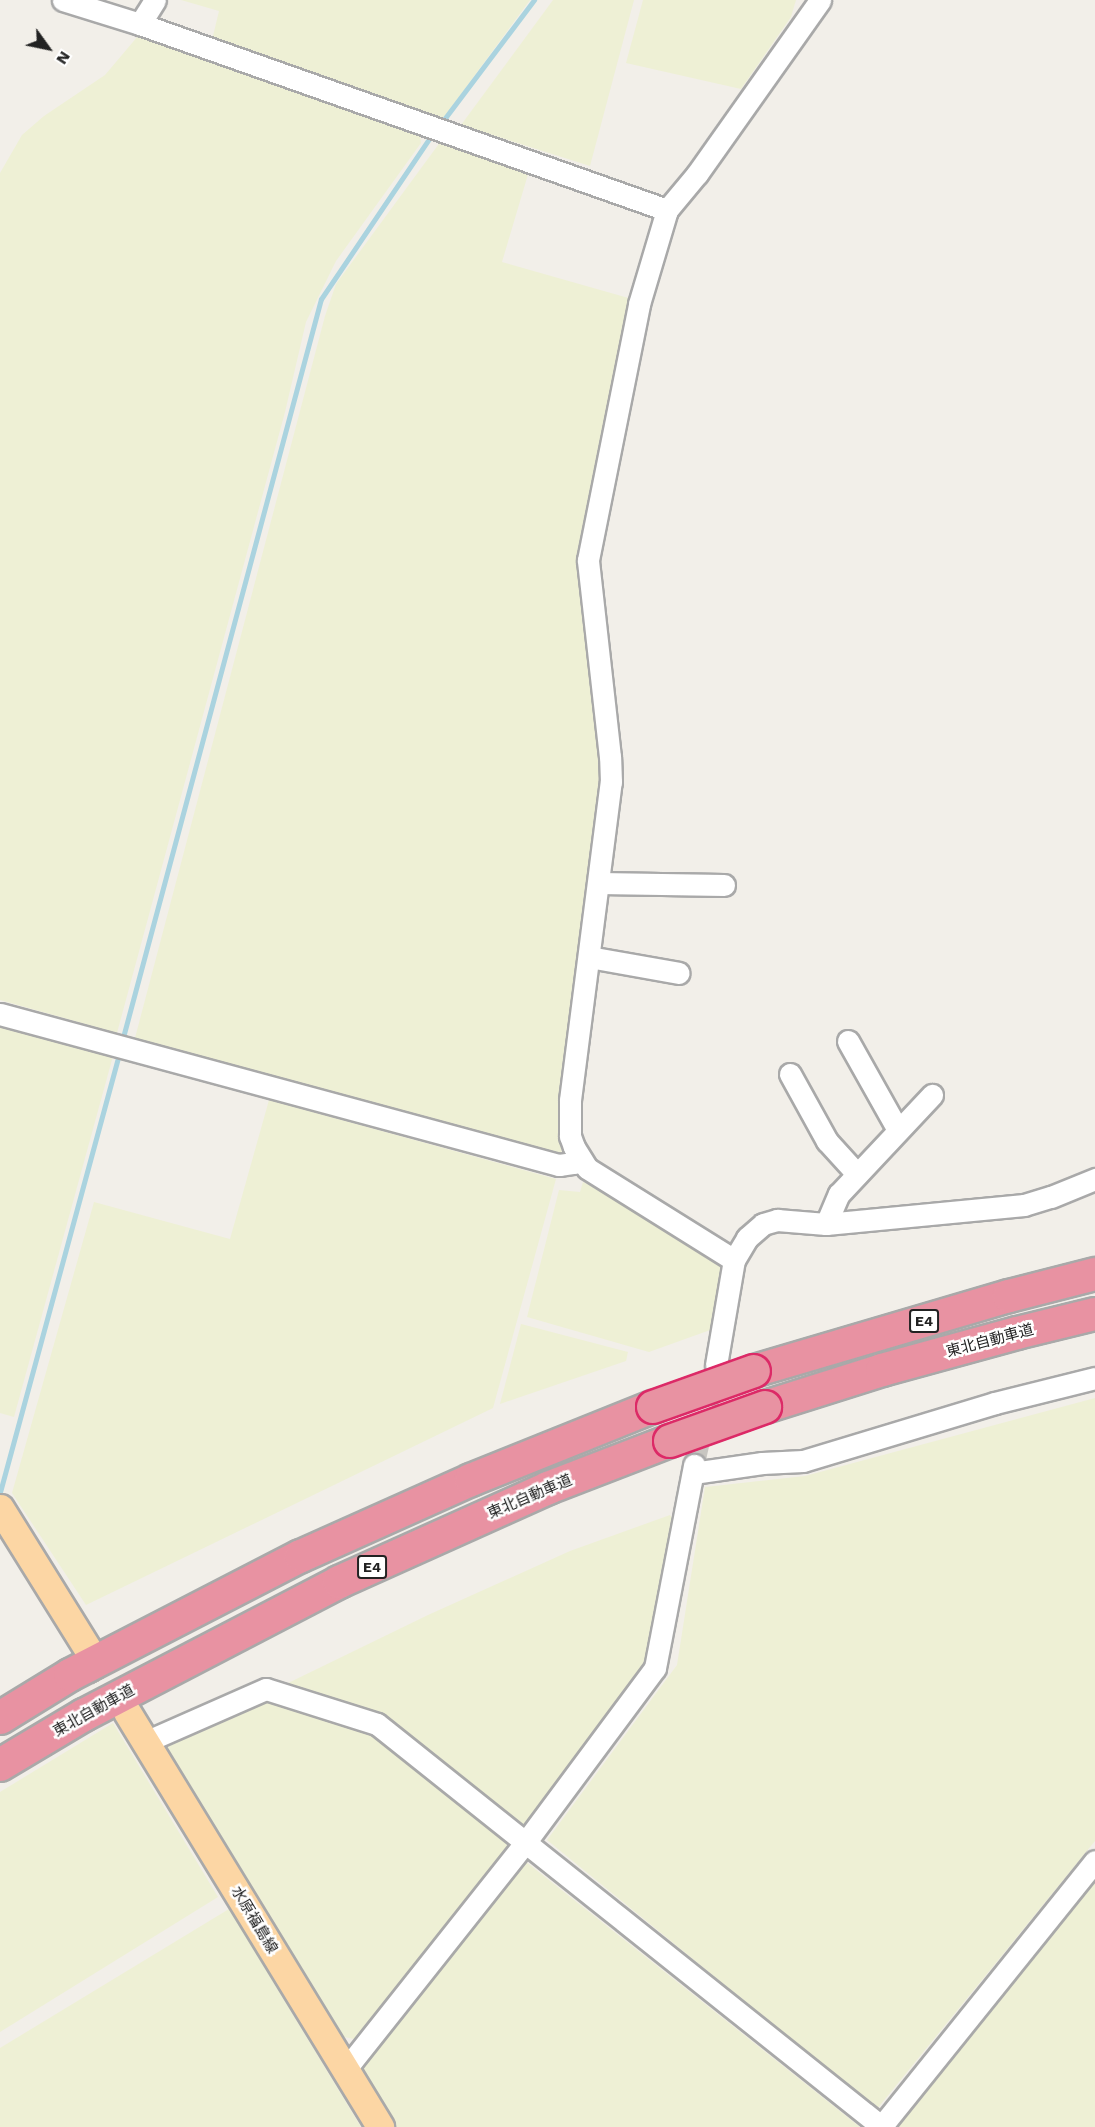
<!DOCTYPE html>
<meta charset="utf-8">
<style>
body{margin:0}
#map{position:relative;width:1095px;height:2127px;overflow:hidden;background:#f2efe9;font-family:"Work Sans","Noto Sans JP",sans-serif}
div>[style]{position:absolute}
.farmland>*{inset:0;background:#eef0d5}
.stream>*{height:5px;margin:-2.5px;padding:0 2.5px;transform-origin:2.5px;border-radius:2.5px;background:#aad3df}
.minor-tunnel>*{height:21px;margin-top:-10.5px;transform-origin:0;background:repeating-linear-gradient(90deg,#c8c6c1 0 21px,transparent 0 31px)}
.major-tunnel>*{height:27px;margin-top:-13.5px;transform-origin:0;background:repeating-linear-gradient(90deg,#c8c6c1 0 27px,transparent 0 41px)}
.roads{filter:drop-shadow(2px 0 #a9a9a9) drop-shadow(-2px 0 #a9a9a9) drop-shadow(0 2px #a9a9a9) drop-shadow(0 -2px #a9a9a9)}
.minor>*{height:21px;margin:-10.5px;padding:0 10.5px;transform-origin:10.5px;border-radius:10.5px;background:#fff}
.major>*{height:27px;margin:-13.5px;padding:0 13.5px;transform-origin:13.5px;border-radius:13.5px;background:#fcd6a4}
.highway>*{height:32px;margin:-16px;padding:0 16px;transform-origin:16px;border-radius:16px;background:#e892a2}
.bridges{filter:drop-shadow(2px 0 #dc2a67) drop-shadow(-2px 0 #dc2a67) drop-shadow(0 2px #dc2a67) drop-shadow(0 -2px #dc2a67)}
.highway-bridge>*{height:32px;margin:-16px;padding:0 16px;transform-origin:16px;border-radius:16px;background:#e892a2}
span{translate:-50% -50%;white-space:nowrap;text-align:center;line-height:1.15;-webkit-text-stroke:5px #fff;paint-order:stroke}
.shield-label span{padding:2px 4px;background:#fff;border:2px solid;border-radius:4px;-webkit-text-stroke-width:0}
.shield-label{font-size:14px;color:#222;font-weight:700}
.street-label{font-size:15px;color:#222}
.north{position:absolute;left:18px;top:18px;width:60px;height:60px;-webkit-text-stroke:4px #fff;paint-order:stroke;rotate:123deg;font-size:16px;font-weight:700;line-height:24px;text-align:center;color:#222}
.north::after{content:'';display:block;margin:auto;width:21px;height:27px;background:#222;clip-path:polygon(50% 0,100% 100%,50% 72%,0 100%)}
</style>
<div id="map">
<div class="farmland">
<i style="clip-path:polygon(181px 0,530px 0,442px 120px,212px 40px,219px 11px)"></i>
<i style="clip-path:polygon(553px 0,634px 0,590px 166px,461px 125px)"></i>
<i style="clip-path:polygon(643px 0,796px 0,791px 17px,741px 89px,626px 63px)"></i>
<i style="clip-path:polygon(138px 36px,420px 135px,421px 143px,336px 261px,306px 322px,285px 412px,117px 1033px,0 1000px,0 173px,22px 135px,44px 116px,105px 75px)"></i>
<i style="clip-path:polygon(441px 141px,529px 171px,502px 262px,632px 299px,580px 552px,601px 775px,558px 1124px,562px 1154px,531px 1148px,135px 1038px,325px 316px,336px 284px)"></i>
<i style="clip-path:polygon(0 1026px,113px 1056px,14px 1417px,0 1413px)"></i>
<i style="clip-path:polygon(269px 1100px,556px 1179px,493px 1408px,86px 1605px,12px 1493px,94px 1202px,230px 1239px)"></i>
<i style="clip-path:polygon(583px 1182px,632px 1205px,726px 1264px,713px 1329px,649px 1352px,527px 1317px,559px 1190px,580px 1192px)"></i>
<i style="clip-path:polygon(521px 1324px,628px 1352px,626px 1361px,500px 1404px)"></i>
<i style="clip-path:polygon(1095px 1398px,1095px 1841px,877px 2109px,547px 1840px,677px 1665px,705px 1487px,805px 1476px)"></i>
<i style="clip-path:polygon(670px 1515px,675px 1521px,645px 1665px,635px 1685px,523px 1826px,381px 1715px,282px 1686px,428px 1615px,570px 1551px)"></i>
<i style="clip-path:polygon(263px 1697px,376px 1732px,511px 1844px,354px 2039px,339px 2036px,165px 1747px)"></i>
<i style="clip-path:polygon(113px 1723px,218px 1897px,0 2032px,0 1792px)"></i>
<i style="clip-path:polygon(525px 1861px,860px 2127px,393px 2127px,359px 2075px,365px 2056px)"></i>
<i style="clip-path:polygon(1095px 1879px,1095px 2127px,895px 2127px)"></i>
<i style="clip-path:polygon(229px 1909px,361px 2127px,0 2127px,0 2048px)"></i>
</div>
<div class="stream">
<i style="left:439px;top:126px;width:158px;rotate:-53deg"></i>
<i style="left:122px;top:1041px;width:768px;rotate:-74.99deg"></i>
<i style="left:321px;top:299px;width:200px;rotate:-56deg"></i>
<i style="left:0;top:1492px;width:458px;rotate:-74.8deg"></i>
</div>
<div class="minor-tunnel">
<i style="left:694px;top:1465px;width:90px;rotate:-77.2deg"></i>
</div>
<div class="major-tunnel">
<i style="left:91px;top:1654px;width:68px;rotate:58.2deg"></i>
</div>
<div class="roads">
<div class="minor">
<i style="left:63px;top:0;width:81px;rotate:17.3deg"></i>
<i style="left:140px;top:24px;width:559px;rotate:19.44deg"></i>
<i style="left:140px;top:24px;width:28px;rotate:-58deg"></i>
<i style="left:599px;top:883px;width:125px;rotate:0.9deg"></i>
<i style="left:589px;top:957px;width:91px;rotate:10.1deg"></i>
<i style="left:0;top:1014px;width:579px;rotate:15.12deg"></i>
<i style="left:559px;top:1165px;width:15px;rotate:-8deg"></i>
<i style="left:574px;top:1163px;width:7px;rotate:-45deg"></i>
<i style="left:848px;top:1041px;width:102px;rotate:60.7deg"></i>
<i style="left:790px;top:1074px;width:77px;rotate:61.1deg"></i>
<i style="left:827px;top:1141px;width:45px;rotate:47.7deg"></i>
<i style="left:826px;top:1224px;width:33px;rotate:-67deg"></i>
<i style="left:839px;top:1194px;width:136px;rotate:-46.8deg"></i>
<i style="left:734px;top:1260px;width:26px;rotate:-59deg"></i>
<i style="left:747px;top:1238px;width:21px;rotate:-41deg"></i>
<i style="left:763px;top:1224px;width:15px;rotate:-16deg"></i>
<i style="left:777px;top:1220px;width:49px;rotate:4.7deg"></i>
<i style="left:826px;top:1224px;width:199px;rotate:-5.5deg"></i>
<i style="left:1024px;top:1205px;width:28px;rotate:-17deg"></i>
<i style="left:1051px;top:1197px;width:48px;rotate:-22.2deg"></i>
<i style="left:716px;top:1365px;width:107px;rotate:-80.3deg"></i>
<i style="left:734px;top:1260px;width:173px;rotate:-148deg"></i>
<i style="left:587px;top:1168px;width:25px;rotate:-122deg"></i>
<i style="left:574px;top:1147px;width:12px;rotate:-110deg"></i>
<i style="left:570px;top:1136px;width:36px;rotate:-90deg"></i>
<i style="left:570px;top:1100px;width:321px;rotate:-82.7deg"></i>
<i style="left:611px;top:782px;width:25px;rotate:-92deg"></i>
<i style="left:610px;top:757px;width:198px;rotate:-96.4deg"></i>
<i style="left:588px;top:560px;width:261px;rotate:-78.7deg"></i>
<i style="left:639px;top:304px;width:98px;rotate:-73.4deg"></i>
<i style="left:667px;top:210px;width:47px;rotate:-50.2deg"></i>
<i style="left:697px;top:174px;width:213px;rotate:-54.7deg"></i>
<i style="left:693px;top:1473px;width:70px;rotate:-8.2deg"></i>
<i style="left:762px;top:1463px;width:41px;rotate:-2.8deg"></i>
<i style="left:803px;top:1461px;width:201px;rotate:-16.8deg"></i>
<i style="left:995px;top:1403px;width:103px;rotate:-14deg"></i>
<i style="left:145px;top:1742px;width:132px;rotate:-23.7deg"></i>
<i style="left:266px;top:1689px;width:116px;rotate:17.5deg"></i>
<i style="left:377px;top:1724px;width:646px;rotate:38.59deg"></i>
<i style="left:345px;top:2070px;width:290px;rotate:-51.6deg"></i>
<i style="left:525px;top:1843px;width:218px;rotate:-53.4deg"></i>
<i style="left:655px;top:1668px;width:207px;rotate:-79.1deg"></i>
<i style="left:881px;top:2127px;width:341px;rotate:-51.2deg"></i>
</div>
<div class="major">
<i style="left:0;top:1508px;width:172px;rotate:58.1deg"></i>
<i style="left:127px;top:1712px;width:486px;rotate:58.6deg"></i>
</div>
<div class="highway">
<i style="left:754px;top:1371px;width:266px;rotate:-16.4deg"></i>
<i style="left:1009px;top:1296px;width:89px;rotate:-14.3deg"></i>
<i style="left:765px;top:1407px;width:123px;rotate:-17.5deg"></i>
<i style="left:882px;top:1370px;width:140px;rotate:-15.3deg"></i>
<i style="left:1017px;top:1333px;width:80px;rotate:-13.7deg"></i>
<i style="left:0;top:1718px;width:82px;rotate:-31.6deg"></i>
<i style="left:70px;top:1675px;width:260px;rotate:-27.3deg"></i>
<i style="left:301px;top:1556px;width:186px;rotate:-24.1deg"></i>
<i style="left:471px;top:1480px;width:196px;rotate:-21.9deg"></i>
<i style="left:0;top:1765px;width:98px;rotate:-30.8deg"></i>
<i style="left:84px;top:1715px;width:288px;rotate:-27.5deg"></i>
<i style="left:339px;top:1582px;width:229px;rotate:-24.2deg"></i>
<i style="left:548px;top:1488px;width:131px;rotate:-21.1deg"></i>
</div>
</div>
<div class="bridges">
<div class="highway-bridge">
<i style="left:653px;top:1407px;width:107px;rotate:-19.6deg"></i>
<i style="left:670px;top:1441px;width:101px;rotate:-19.7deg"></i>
</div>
</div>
<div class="shield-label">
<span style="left:924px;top:1321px">E4</span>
<span style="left:372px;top:1567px">E4</span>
</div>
<div class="street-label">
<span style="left:990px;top:1341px;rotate:-15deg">東北自動車道</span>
<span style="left:530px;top:1497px;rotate:-23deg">東北自動車道</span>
<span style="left:94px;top:1711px;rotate:-29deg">東北自動車道</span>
<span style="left:254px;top:1920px;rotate:59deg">水原福島線</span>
</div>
<div class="north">N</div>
</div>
